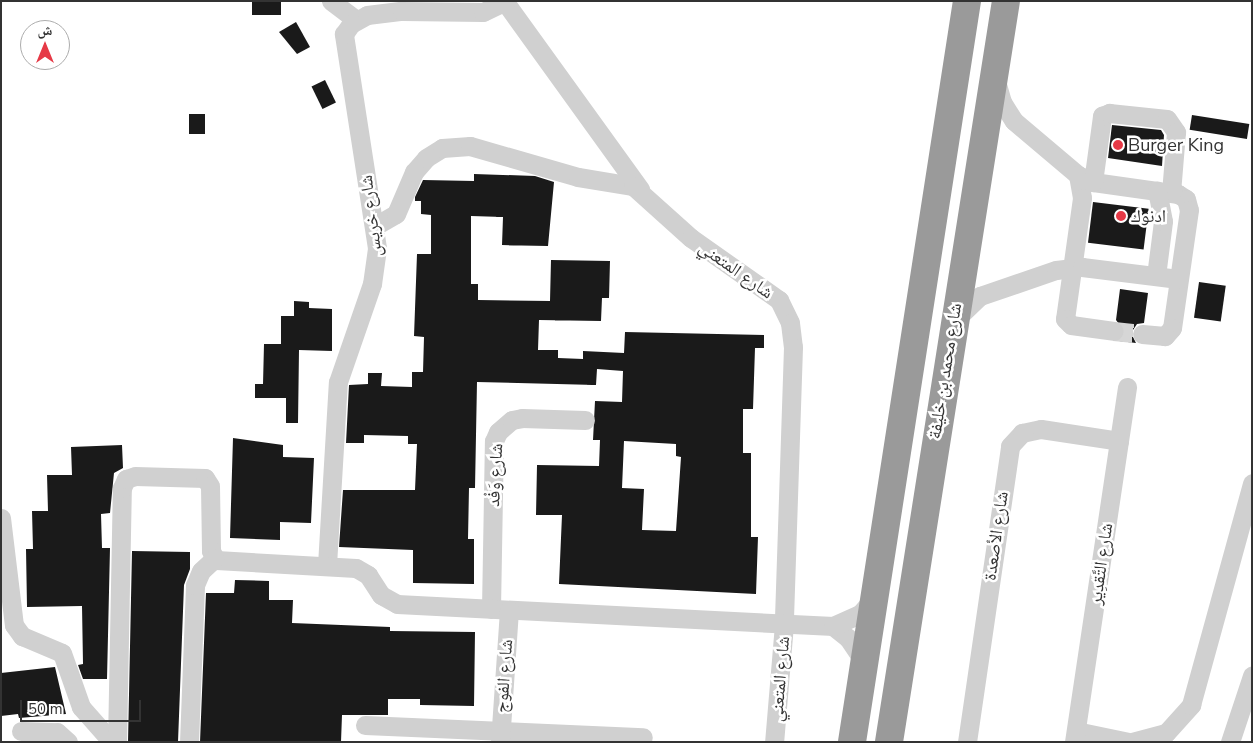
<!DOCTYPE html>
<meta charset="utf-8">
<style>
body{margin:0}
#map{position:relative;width:1253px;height:743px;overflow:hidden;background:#fff;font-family:"Nunito Sans","Noto Naskh Arabic",sans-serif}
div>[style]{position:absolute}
.building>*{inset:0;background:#1a1a1a;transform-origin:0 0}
.minor-tunnel>*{height:19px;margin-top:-9.5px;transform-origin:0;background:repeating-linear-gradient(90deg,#d6d6d6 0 19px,transparent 0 28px)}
.minor>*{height:19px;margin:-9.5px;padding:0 9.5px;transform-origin:9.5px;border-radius:9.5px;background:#d0d0d0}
.highway>*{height:28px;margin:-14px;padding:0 14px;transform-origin:14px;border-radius:14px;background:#9a9a9a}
.dots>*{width:14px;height:14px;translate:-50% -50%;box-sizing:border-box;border:2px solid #fff;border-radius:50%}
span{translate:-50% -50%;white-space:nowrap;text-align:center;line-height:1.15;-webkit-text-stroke:5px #fff;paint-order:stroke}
.poi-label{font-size:18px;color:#333}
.left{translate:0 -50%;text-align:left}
.street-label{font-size:18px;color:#333}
.frame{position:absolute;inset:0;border:2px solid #333;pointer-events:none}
.north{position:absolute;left:20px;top:20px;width:50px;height:50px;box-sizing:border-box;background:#fff;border:1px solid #adadad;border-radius:50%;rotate:0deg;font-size:14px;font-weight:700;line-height:20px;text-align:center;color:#333}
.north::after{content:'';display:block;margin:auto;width:18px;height:22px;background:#e63946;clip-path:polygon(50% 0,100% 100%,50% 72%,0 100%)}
.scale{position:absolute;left:20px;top:700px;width:121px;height:22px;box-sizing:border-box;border:2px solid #333;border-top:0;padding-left:6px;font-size:15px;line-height:18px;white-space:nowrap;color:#333;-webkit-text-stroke:4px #fff;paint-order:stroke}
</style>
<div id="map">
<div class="building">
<i style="left:252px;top:1px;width:29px;height:14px"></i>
<i style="clip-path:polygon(296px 22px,310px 47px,297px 54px,279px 32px)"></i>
<i style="left:325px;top:80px;width:25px;height:15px;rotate:64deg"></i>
<i style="left:189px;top:114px;width:16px;height:20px"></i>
<i style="left:1192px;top:115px;width:58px;height:15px;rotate:9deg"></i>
<i style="clip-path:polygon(1112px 125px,1161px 130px,1164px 135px,1162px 166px,1108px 158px)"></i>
<i style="clip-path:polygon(evenodd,474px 174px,535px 176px,554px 182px,548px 246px,502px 245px,503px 217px,471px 216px,471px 284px,478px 284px,478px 300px,550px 301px,551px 260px,610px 261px,609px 298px,602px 298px,601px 321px,539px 320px,538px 350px,558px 350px,558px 358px,583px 359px,583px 351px,624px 353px,625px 332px,764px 335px,764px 348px,755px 348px,753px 409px,743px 409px,743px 453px,751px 453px,751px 537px,758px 537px,756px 594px,559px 584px,562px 515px,536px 515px,537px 465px,599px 466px,600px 440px,593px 440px,595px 401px,622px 402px,623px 371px,597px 369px,596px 385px,477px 382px,475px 488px,469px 488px,468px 539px,474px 539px,474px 584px,413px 583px,413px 550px,339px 547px,343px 490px,415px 490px,417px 444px,408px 444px,408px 436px,364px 435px,364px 443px,346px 443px,349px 385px,368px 384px,368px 373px,382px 373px,381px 386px,412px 387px,412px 372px,423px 372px,424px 337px,414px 336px,417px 254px,431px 254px,431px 215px,421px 214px,421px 201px,415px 201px,415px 197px,423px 180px,474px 181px,474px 174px,624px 441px,676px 444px,676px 456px,681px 457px,676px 531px,642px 530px,644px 489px,622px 488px,624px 441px)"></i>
<i style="left:1093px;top:202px;width:56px;height:41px;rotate:7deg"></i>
<i style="left:1199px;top:282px;width:27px;height:36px;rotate:8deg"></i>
<i style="clip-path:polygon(1120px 289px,1148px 293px,1144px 323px,1137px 324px,1131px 333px,1136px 343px,1119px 341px,1125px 332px,1116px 320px)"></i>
<i style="clip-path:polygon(294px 301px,309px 302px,309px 308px,332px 309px,332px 351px,299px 350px,298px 423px,286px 423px,286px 398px,255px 398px,255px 384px,263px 384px,264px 344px,281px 344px,281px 316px,294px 316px)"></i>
<i style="clip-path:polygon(233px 438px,283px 445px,283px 457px,314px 458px,311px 523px,280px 522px,280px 540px,230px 538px)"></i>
<i style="clip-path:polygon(122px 445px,123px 468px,114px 473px,110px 513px,101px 514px,102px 548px,110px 548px,107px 679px,83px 679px,78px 665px,83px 664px,82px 606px,27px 607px,26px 549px,33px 549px,32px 511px,48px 511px,47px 475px,72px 475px,71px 447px)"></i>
<i style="clip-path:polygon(132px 551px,190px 552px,190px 569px,184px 585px,178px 742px,128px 742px)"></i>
<i style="clip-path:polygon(235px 580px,269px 581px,269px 600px,293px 600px,292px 623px,390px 627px,390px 631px,475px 632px,474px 706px,420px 705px,420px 699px,388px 699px,388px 715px,342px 715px,341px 742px,200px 742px,206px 593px,234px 593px)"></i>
<i style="clip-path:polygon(55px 667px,66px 714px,19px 718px,18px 714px,1px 716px,1px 673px)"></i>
</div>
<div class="minor-tunnel">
<i style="left:1114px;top:331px;width:28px;rotate:6deg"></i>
</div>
<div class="minor">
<i style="left:331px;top:1px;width:31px;rotate:37deg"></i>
<i style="left:505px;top:2px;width:231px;rotate:54.2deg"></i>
<i style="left:996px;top:81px;width:22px;rotate:74deg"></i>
<i style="left:1002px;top:102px;width:22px;rotate:58deg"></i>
<i style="left:1014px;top:121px;width:84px;rotate:40.2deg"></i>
<i style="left:1078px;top:175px;width:17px;rotate:25deg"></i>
<i style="left:1093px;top:182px;width:86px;rotate:8deg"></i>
<i style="left:1178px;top:194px;width:9px;rotate:32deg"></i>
<i style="left:1186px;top:199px;width:11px;rotate:75deg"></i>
<i style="left:1189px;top:210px;width:119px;rotate:98.2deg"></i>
<i style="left:1172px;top:328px;width:11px;rotate:131deg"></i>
<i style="left:1165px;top:336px;width:23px;rotate:-175deg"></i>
<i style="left:1078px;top:175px;width:23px;rotate:80deg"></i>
<i style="left:1082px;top:198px;width:122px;rotate:98deg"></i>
<i style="left:1065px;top:319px;width:8px;rotate:45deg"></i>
<i style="left:1071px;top:325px;width:43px;rotate:7.9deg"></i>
<i style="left:1093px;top:182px;width:67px;rotate:-82.2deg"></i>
<i style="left:1102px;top:116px;width:8px;rotate:-23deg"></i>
<i style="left:1109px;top:113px;width:58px;rotate:5.9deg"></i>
<i style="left:1167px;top:119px;width:16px;rotate:55deg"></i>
<i style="left:1176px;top:132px;width:61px;rotate:94.7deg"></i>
<i style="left:375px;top:226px;width:24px;rotate:-30deg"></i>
<i style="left:396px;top:214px;width:46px;rotate:-66.8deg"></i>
<i style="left:414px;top:172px;width:18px;rotate:-49deg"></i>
<i style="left:426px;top:158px;width:19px;rotate:-32deg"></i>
<i style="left:442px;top:148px;width:28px;rotate:-4deg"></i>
<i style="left:470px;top:146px;width:112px;rotate:16deg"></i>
<i style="left:578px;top:177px;width:56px;rotate:9.3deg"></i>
<i style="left:633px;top:186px;width:78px;rotate:41.9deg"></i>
<i style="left:691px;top:238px;width:108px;rotate:35.2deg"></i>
<i style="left:779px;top:300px;width:25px;rotate:64deg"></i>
<i style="left:790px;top:323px;width:24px;rotate:83deg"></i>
<i style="left:793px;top:347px;width:277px;rotate:91.9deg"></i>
<i style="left:784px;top:624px;width:118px;rotate:94.8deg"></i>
<i style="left:1156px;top:276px;width:55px;rotate:-82.7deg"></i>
<i style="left:1163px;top:221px;width:31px;rotate:-101deg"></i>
<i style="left:955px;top:320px;width:35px;rotate:-44deg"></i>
<i style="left:980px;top:296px;width:80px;rotate:-18.9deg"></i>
<i style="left:1056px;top:270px;width:26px;rotate:-7deg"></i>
<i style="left:1082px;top:267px;width:97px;rotate:7.1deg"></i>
<i style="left:1px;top:518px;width:108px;rotate:83.1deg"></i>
<i style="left:14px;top:625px;width:14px;rotate:54deg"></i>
<i style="left:22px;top:636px;width:43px;rotate:23deg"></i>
<i style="left:62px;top:653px;width:57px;rotate:70.6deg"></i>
<i style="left:81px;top:707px;width:47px;rotate:48.5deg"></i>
<i style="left:327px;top:565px;width:183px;rotate:-86.6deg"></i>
<i style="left:338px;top:382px;width:104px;rotate:-70.9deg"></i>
<i style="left:372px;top:284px;width:36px;rotate:-82deg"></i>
<i style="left:377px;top:248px;width:217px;rotate:-98.8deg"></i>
<i style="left:344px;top:34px;width:12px;rotate:-55deg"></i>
<i style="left:351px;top:24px;width:18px;rotate:-29deg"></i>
<i style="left:367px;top:15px;width:35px;rotate:-7deg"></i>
<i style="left:402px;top:11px;width:81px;rotate:0.7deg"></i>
<i style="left:483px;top:12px;width:25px;rotate:-26deg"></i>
<i style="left:491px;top:609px;width:168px;rotate:-89deg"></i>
<i style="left:494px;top:441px;width:10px;rotate:-66deg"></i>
<i style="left:498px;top:432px;width:18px;rotate:-41deg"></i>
<i style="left:512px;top:420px;width:10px;rotate:-11deg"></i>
<i style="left:522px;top:418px;width:63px;rotate:1.8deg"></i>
<i style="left:833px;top:626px;width:19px;rotate:39deg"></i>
<i style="left:848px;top:638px;width:29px;rotate:56deg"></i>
<i style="left:365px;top:725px;width:278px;rotate:2.5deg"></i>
<i style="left:21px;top:731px;width:36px;rotate:2deg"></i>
<i style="left:57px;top:732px;width:15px;rotate:42deg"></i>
<i style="left:1076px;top:731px;width:54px;rotate:11.7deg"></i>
<i style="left:117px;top:742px;width:254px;rotate:-88.9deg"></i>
<i style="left:122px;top:488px;width:10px;rotate:-66deg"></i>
<i style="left:126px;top:479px;width:9px;rotate:-18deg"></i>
<i style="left:135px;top:476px;width:70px;rotate:1.6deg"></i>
<i style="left:205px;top:478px;width:9px;rotate:58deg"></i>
<i style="left:210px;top:486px;width:65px;rotate:89.1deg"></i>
<i style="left:211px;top:551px;width:10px;rotate:61deg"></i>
<i style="left:216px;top:560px;width:140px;rotate:3.3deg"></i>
<i style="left:356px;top:568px;width:14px;rotate:30deg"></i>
<i style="left:368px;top:575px;width:24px;rotate:57deg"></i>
<i style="left:381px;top:595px;width:18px;rotate:29deg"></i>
<i style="left:397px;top:604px;width:437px;rotate:2.9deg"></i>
<i style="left:833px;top:626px;width:30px;rotate:-24deg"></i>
<i style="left:860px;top:614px;width:20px;rotate:-49deg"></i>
<i style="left:189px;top:742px;width:157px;rotate:-87.8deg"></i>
<i style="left:195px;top:585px;width:15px;rotate:-67deg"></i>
<i style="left:201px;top:571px;width:18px;rotate:-43deg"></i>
<i style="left:500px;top:742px;width:132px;rotate:-86.1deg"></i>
<i style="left:967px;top:742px;width:299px;rotate:-81.7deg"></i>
<i style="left:1010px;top:446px;width:18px;rotate:-47deg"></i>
<i style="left:1022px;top:433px;width:19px;rotate:-12deg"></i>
<i style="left:1041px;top:429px;width:79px;rotate:8.7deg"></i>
<i style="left:1074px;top:742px;width:359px;rotate:-81.5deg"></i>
<i style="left:1132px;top:742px;width:35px;rotate:-15deg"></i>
<i style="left:1166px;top:733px;width:38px;rotate:-48deg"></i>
<i style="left:1191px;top:705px;width:230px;rotate:-74.6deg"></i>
<i style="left:1230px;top:742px;width:70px;rotate:-71.6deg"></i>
</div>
<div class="highway">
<i style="left:852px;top:742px;width:750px;rotate:-81.18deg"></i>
<i style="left:889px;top:742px;width:750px;rotate:-81.03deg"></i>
</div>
<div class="dots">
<i style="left:1118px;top:145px;background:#e63946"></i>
<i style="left:1121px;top:216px;background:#e63946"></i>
</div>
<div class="poi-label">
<span class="left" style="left:1128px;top:145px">Burger King</span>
<span class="left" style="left:1131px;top:216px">ادنوك</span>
</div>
<div class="street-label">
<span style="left:371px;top:216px;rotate:-97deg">شارع خريس</span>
<span style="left:736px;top:270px;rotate:35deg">شارع المتعني</span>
<span style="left:945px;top:371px;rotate:-81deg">شارع محمد بن خليفة</span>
<span style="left:495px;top:475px;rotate:-87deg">شارع وَفْد</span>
<span style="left:996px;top:536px;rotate:-82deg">شارع الأصعدة</span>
<span style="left:1101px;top:564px;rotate:-82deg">شارع التَّقدِير</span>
<span style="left:504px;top:676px;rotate:-86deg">شارع الفوج</span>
<span style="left:780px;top:679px;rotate:-85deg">شارع المتعني</span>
</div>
<div class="frame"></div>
<div class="north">ش</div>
<div class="scale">50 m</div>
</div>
